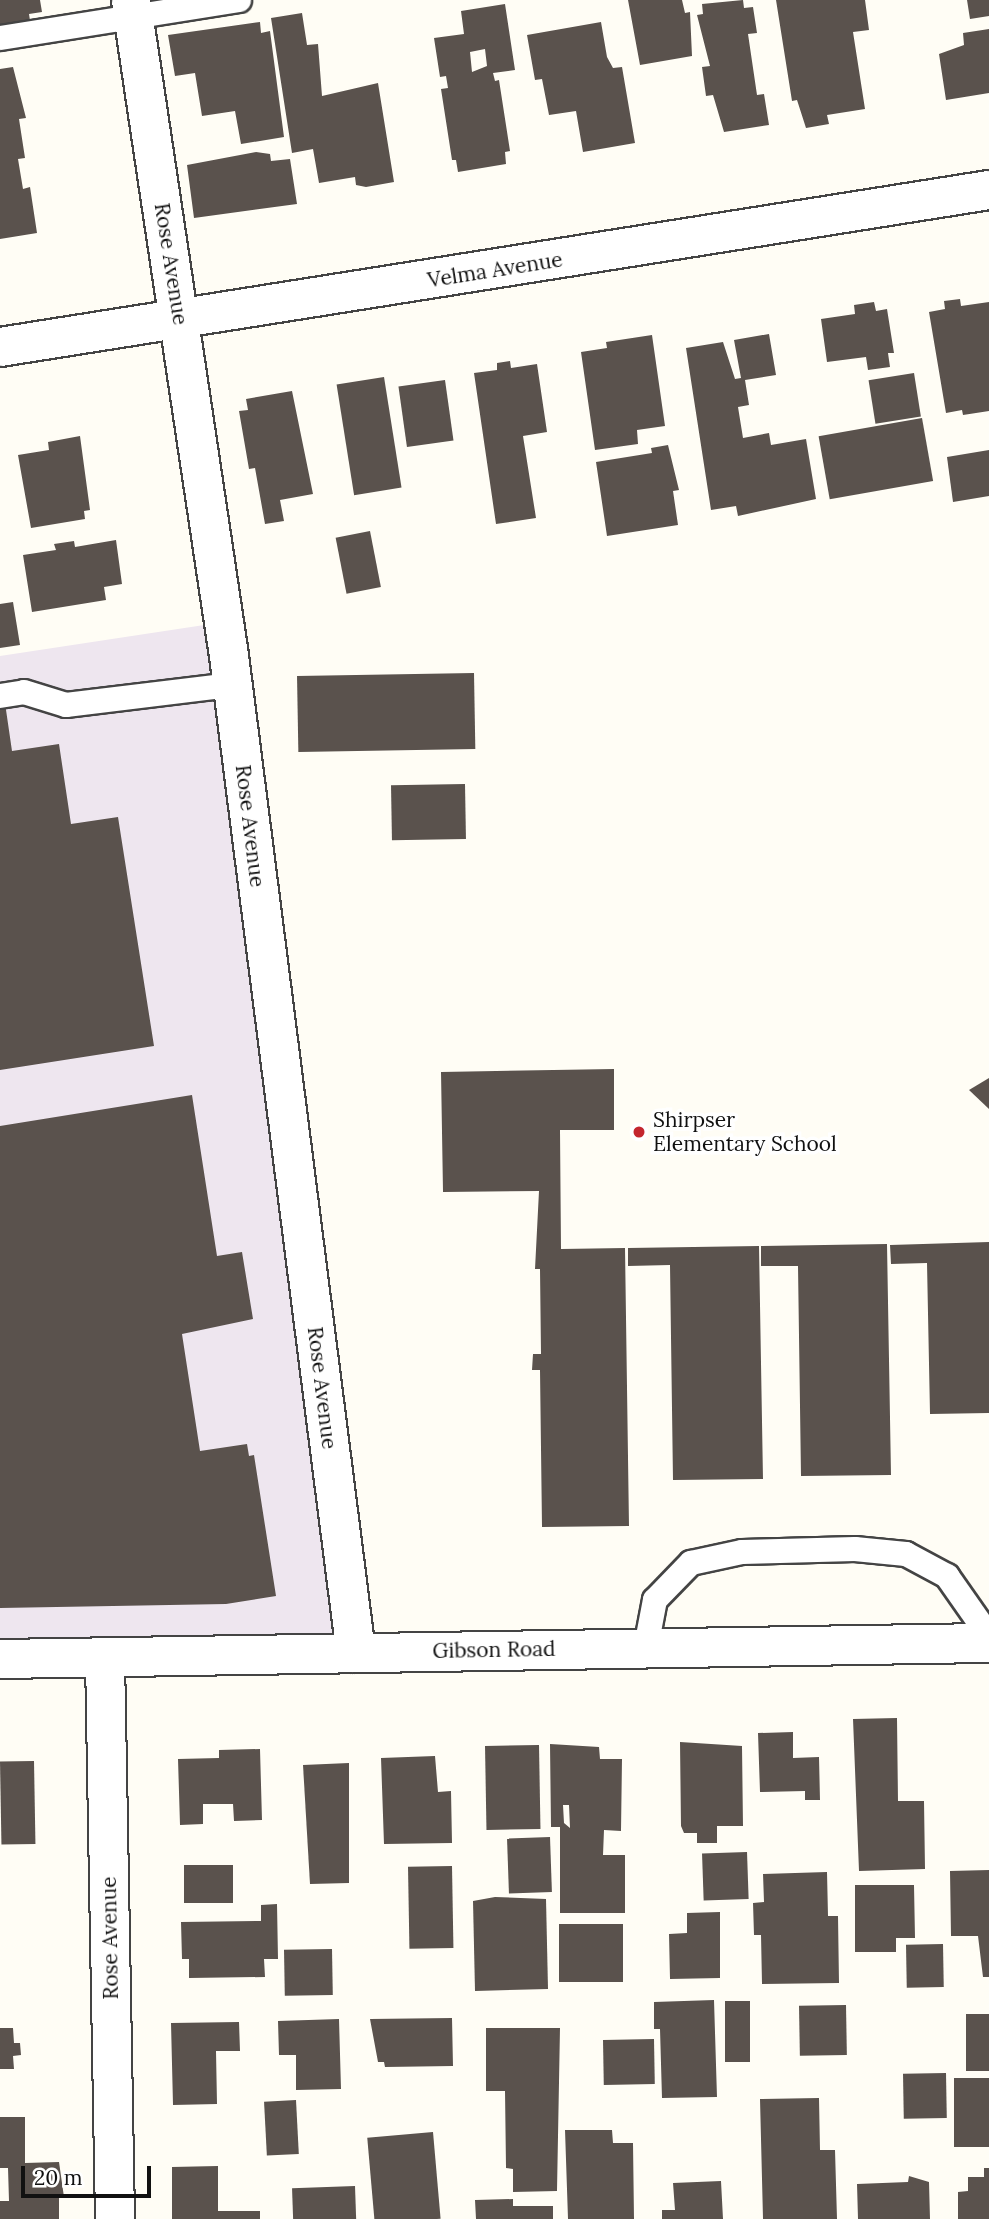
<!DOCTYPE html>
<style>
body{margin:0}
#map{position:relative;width:989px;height:2219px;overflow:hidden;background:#fffdf5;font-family:Lora,serif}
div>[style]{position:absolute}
.industrial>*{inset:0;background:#eee6ef}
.building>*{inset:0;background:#5a524d;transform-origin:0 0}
.roads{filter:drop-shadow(2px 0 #444) drop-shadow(-2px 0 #444) drop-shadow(0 2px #444) drop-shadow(0 -2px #444)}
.service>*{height:24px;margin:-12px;padding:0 12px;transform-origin:12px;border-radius:12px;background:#fff}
.minor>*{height:38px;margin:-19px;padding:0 19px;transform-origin:19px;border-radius:19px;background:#fff}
.dots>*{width:19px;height:19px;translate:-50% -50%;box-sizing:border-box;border:4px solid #fff;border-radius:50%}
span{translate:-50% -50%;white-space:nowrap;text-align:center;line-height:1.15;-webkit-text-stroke:7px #fff;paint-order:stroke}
.street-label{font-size:21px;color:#111}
.poi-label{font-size:21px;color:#111}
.left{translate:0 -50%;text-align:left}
.scale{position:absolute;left:21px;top:2166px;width:130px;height:32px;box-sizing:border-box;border:4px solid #111;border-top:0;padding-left:9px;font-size:21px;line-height:24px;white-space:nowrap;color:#111;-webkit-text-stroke:5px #fff;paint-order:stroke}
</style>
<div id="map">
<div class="industrial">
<i style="clip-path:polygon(224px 622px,356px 1653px,0 1659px,0 656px)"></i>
</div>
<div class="building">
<i style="clip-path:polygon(0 0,40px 0,42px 12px,29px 14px,31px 27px,0 32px)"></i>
<i style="clip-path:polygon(628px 0,682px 0,685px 13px,690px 12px,692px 56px,640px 65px)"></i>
<i style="clip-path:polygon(743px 0,744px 8px,753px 7px,757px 33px,748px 34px,757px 95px,764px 94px,769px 125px,724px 132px,713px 95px,706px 96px,702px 67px,710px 66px,697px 15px,703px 14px,702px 4px)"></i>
<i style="clip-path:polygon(776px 0,865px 0,869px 30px,853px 32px,865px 109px,827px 115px,829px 124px,806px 128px,797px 100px,792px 101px)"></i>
<i style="clip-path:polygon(967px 0,989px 0,989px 16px,970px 19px)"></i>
<i style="clip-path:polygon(evenodd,505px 4px,515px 70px,493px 73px,495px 81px,499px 80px,510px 151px,505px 152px,506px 164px,458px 172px,456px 160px,452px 160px,441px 89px,448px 88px,446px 76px,440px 77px,434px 38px,464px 34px,461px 11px,505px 4px,485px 49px,487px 66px,472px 72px,470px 52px,485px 49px)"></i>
<i style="clip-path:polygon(302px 13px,307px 45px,318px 44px,322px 96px,378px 83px,394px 182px,366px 187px,356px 185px,355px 177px,319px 183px,313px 149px,292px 153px,271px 18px)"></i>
<i style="clip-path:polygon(260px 22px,261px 33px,270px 31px,284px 137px,241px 144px,235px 111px,202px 116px,195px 73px,175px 76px,168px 35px)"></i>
<i style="clip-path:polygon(601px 22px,607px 57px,613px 68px,622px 67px,635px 143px,583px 152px,576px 111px,549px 115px,542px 79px,535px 80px,527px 35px)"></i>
<i style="clip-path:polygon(989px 29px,989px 93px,946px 100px,939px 54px,964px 45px,963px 33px)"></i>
<i style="clip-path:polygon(13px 67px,26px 118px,19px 119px,25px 158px,18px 159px,23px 189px,30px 187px,37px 233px,0 239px,0 69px)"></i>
<i style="clip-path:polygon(256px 152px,270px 154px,271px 161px,290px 159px,297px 204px,194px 218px,187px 165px)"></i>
<i style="clip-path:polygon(960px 299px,961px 306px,989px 302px,989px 411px,963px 415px,962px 410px,946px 413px,929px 312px,945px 309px,944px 301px)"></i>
<i style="clip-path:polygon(874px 302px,876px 311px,887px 309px,894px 353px,888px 353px,890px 367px,868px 370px,866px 357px,827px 362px,821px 319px,855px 314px,854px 305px)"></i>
<i style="clip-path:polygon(769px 334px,776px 375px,745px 380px,749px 405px,738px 407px,743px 438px,769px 433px,771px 445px,806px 439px,816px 499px,738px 516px,736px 506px,711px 510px,686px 348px,723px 342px,735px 379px,741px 378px,734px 340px)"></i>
<i style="clip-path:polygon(652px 335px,665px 426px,637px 430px,638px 444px,595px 450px,581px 352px,607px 348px,606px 342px)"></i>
<i style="clip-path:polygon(510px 361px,511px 368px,537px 364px,547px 432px,523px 436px,536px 518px,496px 524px,474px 373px,497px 370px,497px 363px)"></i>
<i style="left:914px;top:373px;width:44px;height:46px;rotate:81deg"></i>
<i style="left:384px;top:377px;width:112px;height:48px;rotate:81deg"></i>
<i style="left:445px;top:380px;width:61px;height:47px;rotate:82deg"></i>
<i style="clip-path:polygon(292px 391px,313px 494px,280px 500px,284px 521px,265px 524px,255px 468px,249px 469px,239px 411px,248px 410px,246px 399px)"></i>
<i style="left:922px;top:418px;width:64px;height:105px;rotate:80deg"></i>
<i style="clip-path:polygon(80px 436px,90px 510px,84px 511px,85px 519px,31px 528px,18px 455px,49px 450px,48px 442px)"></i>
<i style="clip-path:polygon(668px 445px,679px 490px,673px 491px,678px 525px,607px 536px,596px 462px,652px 453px,651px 448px)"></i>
<i style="clip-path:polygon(989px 450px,989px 496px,953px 502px,947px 457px)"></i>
<i style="left:370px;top:531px;width:57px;height:35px;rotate:79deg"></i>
<i style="clip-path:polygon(116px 540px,122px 584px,104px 587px,106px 600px,32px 612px,23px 555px,56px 550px,54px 544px,74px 541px,75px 547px)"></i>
<i style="clip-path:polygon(13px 602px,20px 645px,0 648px,0 604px)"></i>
<i style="left:474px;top:673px;width:76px;height:177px;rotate:89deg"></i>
<i style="clip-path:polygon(5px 703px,12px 751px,59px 744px,71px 824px,118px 817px,154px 1046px,0 1070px,0 704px)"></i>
<i style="left:465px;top:784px;width:55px;height:74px;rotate:89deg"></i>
<i style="clip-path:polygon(614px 1069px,614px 1130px,560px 1130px,561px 1249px,625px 1248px,629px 1526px,542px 1527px,540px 1370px,532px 1370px,533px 1354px,541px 1354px,540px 1269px,535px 1269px,539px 1191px,443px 1192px,441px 1072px)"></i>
<i style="clip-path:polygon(989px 1078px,989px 1109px,969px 1090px)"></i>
<i style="clip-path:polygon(192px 1095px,217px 1256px,242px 1252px,253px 1319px,182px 1334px,200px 1451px,247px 1444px,249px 1456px,254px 1455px,276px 1596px,226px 1604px,0 1608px,0 1126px)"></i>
<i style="clip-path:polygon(989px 1242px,989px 1413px,930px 1414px,927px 1263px,891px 1264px,890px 1245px)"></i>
<i style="clip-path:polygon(887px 1244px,891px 1475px,801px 1476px,798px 1266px,761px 1266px,761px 1246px)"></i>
<i style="clip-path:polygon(759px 1246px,763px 1479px,673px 1480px,670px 1265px,628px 1266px,628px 1248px)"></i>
<i style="clip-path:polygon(897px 1718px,898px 1801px,924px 1801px,925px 1869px,859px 1871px,853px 1719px)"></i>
<i style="clip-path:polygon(793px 1732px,793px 1758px,819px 1757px,820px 1800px,805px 1800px,805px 1791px,760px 1792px,758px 1733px)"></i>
<i style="clip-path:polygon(680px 1742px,742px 1746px,743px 1826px,717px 1826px,717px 1843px,697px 1843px,697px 1833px,684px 1833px,681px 1826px)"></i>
<i style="clip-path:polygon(evenodd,550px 1744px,599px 1747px,600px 1759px,622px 1759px,621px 1831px,604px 1830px,603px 1855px,625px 1855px,625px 1913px,560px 1913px,560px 1827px,551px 1827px,550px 1744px,563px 1805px,569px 1805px,570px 1828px,564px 1823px,563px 1805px)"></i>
<i style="left:539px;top:1745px;width:84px;height:54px;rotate:89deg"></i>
<i style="clip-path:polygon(260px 1749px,262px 1820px,234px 1821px,233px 1804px,203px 1804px,203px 1824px,180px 1825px,178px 1759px,219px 1758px,219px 1750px)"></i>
<i style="clip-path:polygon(435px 1756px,438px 1792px,451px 1791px,452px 1843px,384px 1844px,381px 1758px)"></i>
<i style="left:34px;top:1761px;width:83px;height:34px;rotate:89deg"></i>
<i style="clip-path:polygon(349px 1763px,349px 1883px,310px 1884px,303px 1765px)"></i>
<i style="left:550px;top:1837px;width:55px;height:43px;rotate:88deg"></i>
<i style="left:747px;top:1852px;width:47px;height:45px;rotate:88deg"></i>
<i style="left:184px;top:1865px;width:49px;height:38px"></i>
<i style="left:452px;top:1866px;width:82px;height:44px;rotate:89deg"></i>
<i style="clip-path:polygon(989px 1870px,989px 1977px,983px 1977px,978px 1936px,951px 1936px,950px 1871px)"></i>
<i style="clip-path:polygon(827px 1872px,828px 1916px,838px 1916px,839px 1983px,762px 1984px,761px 1935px,754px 1935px,753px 1903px,764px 1902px,763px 1874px)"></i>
<i style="clip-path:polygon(855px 1885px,914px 1885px,915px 1938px,896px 1938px,896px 1952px,855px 1952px)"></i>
<i style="clip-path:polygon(495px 1897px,546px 1899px,548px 1989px,475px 1991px,473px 1901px)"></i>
<i style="clip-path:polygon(277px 1904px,278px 1959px,264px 1959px,265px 1977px,189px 1978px,189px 1959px,182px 1959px,181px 1922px,261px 1921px,261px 1905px)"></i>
<i style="clip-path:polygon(720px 1912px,720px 1978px,670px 1979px,669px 1934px,687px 1933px,687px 1913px)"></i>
<i style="left:623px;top:1924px;width:58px;height:64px;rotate:90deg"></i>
<i style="left:943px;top:1944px;width:43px;height:37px;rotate:89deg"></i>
<i style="left:332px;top:1949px;width:46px;height:48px;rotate:89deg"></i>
<i style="clip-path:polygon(714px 2000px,717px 2097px,662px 2098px,660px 2029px,654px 2029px,654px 2002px)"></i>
<i style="left:725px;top:2001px;width:25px;height:61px"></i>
<i style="left:846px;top:2005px;width:50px;height:47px;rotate:89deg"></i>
<i style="left:989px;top:2014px;width:57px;height:23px;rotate:90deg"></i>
<i style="clip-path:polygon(452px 2018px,453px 2066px,385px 2067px,384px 2062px,378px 2062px,370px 2019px)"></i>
<i style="clip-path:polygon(339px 2019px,341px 2089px,296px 2090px,296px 2055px,279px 2055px,278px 2021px)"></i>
<i style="clip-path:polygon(239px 2022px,240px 2051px,216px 2051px,217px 2104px,173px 2105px,171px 2023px)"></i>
<i style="clip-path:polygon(0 2028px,13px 2028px,14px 2043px,20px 2043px,21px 2055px,13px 2056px,14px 2069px,0 2069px)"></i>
<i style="clip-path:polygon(486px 2028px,560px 2028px,557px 2191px,513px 2192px,513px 2169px,506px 2168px,505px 2091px,486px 2091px)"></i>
<i style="left:654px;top:2039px;width:45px;height:51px;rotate:89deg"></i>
<i style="left:946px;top:2073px;width:45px;height:43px;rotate:89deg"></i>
<i style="left:989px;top:2078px;width:69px;height:35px;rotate:90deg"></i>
<i style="clip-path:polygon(819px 2098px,820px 2150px,835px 2150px,837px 2219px,763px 2219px,760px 2099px)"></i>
<i style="left:296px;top:2100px;width:54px;height:32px;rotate:87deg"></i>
<i style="clip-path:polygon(0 2117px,25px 2117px,25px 2163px,59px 2162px,64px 2197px,59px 2197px,59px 2219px,0 2219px,0 2201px,9px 2201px,8px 2168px,0 2168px)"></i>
<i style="clip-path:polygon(565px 2130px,612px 2130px,613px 2143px,633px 2143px,634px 2219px,568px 2219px)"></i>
<i style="left:433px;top:2132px;width:87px;height:66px;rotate:85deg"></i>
<i style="clip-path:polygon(218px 2166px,218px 2211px,260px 2211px,260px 2219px,172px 2219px,172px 2167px)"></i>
<i style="clip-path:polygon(984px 2168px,989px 2168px,989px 2219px,958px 2219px,958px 2192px,968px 2191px,968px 2177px,984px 2177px)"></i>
<i style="clip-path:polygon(909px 2176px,929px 2182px,930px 2219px,858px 2219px,857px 2184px,908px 2182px)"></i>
<i style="clip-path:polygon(721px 2181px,723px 2219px,662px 2219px,662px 2210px,675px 2210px,673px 2183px)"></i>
<i style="left:355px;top:2186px;width:33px;height:63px;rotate:88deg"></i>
<i style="clip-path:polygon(513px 2199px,513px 2206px,553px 2206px,553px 2219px,476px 2219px,475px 2200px)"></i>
</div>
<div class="roads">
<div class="service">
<i style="left:0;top:38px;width:242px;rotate:-9deg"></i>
<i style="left:0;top:696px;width:24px;rotate:-9deg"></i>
<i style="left:24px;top:692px;width:44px;rotate:17.2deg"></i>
<i style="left:66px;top:705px;width:167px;rotate:-6.9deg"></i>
<i style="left:646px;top:1647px;width:48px;rotate:-79.2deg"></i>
<i style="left:655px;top:1600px;width:52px;rotate:-45.8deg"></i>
<i style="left:691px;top:1563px;width:52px;rotate:-12.2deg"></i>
<i style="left:742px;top:1552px;width:113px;rotate:-1.5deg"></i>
<i style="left:855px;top:1549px;width:51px;rotate:5.6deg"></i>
<i style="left:906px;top:1554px;width:47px;rotate:28.2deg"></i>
<i style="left:947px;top:1576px;width:73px;rotate:55deg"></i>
</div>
<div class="minor">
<i style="left:131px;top:0;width:663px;rotate:81.5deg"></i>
<i style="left:229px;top:656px;width:1005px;rotate:82.74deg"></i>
<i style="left:0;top:347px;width:1001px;rotate:-9.02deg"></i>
<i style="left:105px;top:1657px;width:562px;rotate:88.98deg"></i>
<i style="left:0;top:1659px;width:989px;rotate:-0.93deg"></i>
</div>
</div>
<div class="dots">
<i style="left:639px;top:1132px;background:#c4262e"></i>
</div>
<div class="street-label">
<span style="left:171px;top:264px;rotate:81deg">Rose Avenue</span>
<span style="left:495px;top:270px;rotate:-9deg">Velma Avenue</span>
<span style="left:250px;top:826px;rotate:83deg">Rose Avenue</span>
<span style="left:322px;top:1388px;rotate:83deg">Rose Avenue</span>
<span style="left:494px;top:1650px;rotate:-1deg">Gibson Road</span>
<span style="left:110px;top:1938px;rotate:-91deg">Rose Avenue</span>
</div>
<div class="poi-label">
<span class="left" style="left:653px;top:1132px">Shirpser<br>Elementary School</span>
</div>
<div class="scale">20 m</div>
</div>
